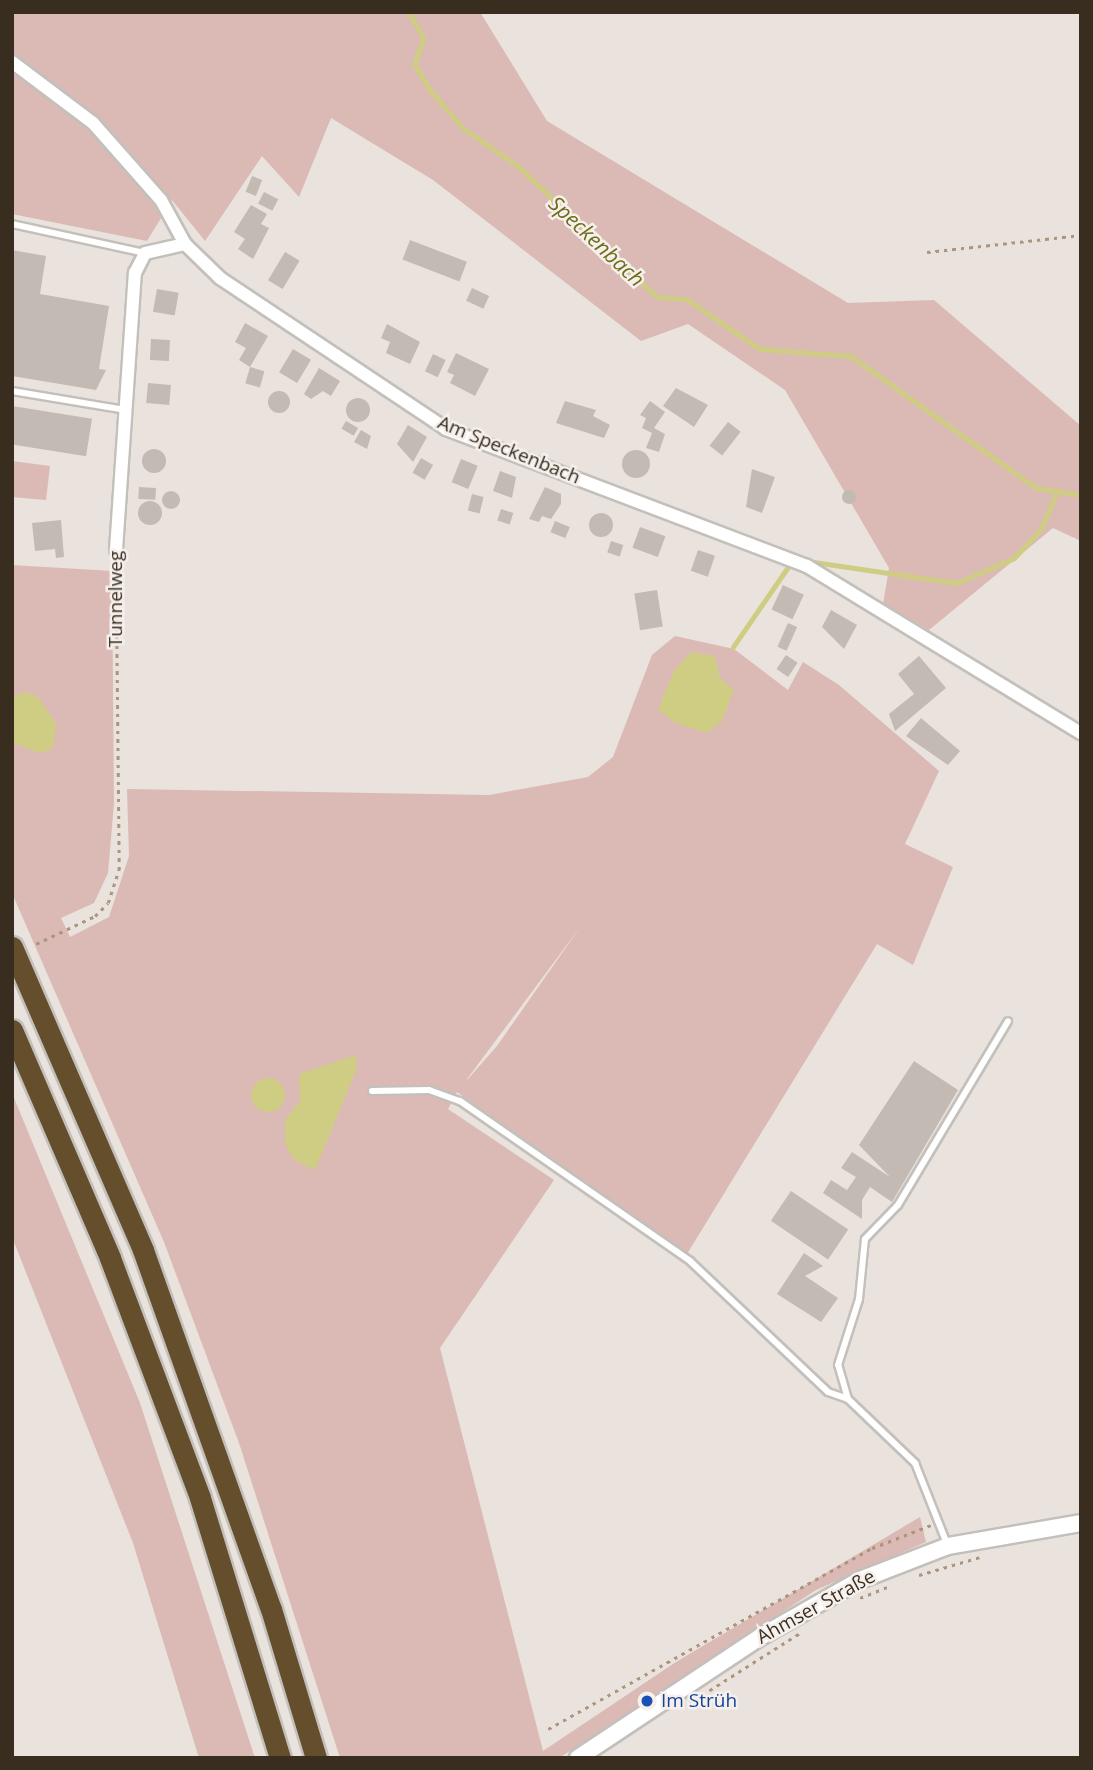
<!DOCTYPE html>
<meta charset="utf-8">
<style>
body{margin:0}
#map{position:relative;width:1093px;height:1770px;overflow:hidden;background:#e9e2dd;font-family:"Open Sans",sans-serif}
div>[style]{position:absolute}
.green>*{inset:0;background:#dbb9b5}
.water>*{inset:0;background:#cfcd84}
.round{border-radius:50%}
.stream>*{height:4.5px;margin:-2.25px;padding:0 2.25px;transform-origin:2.25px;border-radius:2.25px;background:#cfcd84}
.building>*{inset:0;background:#c3bab3;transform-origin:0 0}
.path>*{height:2.5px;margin-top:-1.25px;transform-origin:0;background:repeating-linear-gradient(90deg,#ad957d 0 3.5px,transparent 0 8.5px)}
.roads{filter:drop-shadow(2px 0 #c3c0bc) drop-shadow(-2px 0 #c3c0bc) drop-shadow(0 2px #c3c0bc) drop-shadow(0 -2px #c3c0bc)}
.service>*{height:6px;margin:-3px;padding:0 3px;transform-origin:3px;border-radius:3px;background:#fff}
.minor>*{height:12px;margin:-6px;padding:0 6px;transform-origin:6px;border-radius:6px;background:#fff}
.tertiary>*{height:16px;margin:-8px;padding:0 8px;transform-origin:8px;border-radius:8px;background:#fff}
.motorway>*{height:21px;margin:-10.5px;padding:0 10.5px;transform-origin:10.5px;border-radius:10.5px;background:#644e2b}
.dots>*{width:19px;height:19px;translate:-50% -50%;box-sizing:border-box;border:4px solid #f6f0ed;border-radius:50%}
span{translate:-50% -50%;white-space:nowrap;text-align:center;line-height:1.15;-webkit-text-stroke:5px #f6f0ed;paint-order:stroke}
.street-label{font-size:19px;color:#382d1f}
.transit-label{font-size:19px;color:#164399}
.left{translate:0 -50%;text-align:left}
.water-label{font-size:21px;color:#6e6d1a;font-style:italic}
.frame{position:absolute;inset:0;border:14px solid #382d1f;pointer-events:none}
</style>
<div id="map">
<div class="green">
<i style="clip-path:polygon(12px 12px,480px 12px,547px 121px,848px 303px,934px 300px,1081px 426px,1081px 541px,1053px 528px,929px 630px,883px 604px,889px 568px,785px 390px,688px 324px,641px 341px,433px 180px,331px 118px,299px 197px,262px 156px,205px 241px,172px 200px,147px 241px,12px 214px)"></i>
<i style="clip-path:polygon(12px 461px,50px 466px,46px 500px,12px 497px)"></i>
<i style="clip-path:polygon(evenodd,12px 565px,112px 571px,114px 803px,108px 873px,94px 903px,61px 918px,70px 937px,109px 917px,129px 856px,127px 789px,489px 795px,588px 777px,613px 757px,652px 655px,675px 636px,734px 649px,788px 690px,803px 662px,839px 685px,939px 771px,905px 844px,953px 867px,913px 965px,877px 944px,687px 1254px,457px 1092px,448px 1109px,554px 1180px,440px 1348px,543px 1751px,676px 1662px,920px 1517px,926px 1542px,816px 1590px,559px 1758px,340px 1758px,239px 1443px,164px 1242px,12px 893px,12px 565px,581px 926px,497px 1046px,467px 1080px,467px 1079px,581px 926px)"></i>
<i style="clip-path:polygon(12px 1093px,140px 1403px,255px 1758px,199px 1758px,133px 1543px,12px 1237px)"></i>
</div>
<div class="water">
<i style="clip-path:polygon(691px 652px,715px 656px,720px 678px,734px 690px,722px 721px,707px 733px,675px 723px,658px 709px,675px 669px)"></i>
<i style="clip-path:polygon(26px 692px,39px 698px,56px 724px,53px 748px,40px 753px,12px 743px,12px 697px)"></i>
<i style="clip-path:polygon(356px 1055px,357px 1068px,315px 1170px,294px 1160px,285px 1144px,285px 1120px,300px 1101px,299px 1074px)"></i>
<i class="round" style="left:251px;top:1078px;width:34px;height:34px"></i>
</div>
<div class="stream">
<i style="left:409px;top:12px;width:30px;rotate:60deg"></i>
<i style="left:424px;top:38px;width:28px;rotate:109deg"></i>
<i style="left:415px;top:64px;width:30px;rotate:60deg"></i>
<i style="left:430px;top:90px;width:50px;rotate:49deg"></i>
<i style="left:463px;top:128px;width:67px;rotate:34.6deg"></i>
<i style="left:518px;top:166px;width:191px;rotate:43.3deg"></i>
<i style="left:657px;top:297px;width:30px;rotate:4deg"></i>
<i style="left:687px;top:299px;width:88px;rotate:34.4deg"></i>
<i style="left:760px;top:349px;width:91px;rotate:4.4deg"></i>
<i style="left:851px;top:356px;width:227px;rotate:35.5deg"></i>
<i style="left:1036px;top:488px;width:46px;rotate:8.8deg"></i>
<i style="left:814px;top:562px;width:145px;rotate:8.4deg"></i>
<i style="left:957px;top:583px;width:62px;rotate:-23.7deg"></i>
<i style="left:1014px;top:558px;width:38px;rotate:-47deg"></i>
<i style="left:1040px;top:530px;width:43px;rotate:-65.2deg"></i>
<i style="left:733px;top:647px;width:97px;rotate:-55.5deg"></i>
</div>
<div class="building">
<i style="left:252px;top:176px;width:11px;height:17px;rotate:22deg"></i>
<i style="left:264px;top:192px;width:16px;height:13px;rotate:27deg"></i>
<i style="clip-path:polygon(251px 205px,267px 214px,261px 224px,269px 228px,253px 259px,238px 249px,245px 239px,234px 232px)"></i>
<i style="left:410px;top:240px;width:61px;height:21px;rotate:21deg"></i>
<i style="clip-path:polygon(12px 250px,46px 256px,40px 294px,109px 306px,99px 369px,106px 370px,96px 390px,12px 376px)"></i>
<i style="left:285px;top:252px;width:17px;height:33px;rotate:31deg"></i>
<i style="left:472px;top:288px;width:19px;height:14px;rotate:25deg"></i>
<i style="left:157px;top:289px;width:22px;height:23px;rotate:10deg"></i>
<i style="clip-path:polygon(245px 323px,268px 336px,250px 367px,239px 360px,246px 348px,235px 342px)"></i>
<i style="clip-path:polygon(387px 324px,420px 342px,410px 364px,386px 353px,390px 342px,381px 338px)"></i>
<i style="left:151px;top:339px;width:19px;height:21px;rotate:3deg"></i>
<i style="left:293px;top:349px;width:21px;height:27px;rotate:31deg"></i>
<i style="clip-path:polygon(456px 353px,489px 369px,475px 396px,450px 383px,454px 375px,447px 372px)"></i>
<i style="left:433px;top:354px;width:14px;height:19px;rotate:25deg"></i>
<i style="left:250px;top:367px;width:15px;height:17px;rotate:16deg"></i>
<i style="clip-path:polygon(319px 368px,340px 381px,331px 396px,323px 391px,311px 399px,304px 394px)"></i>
<i style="left:148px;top:383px;width:23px;height:20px;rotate:5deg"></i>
<i style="clip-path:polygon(676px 388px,708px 405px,694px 427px,663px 406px)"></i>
<i class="round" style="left:268px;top:391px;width:22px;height:22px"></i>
<i class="round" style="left:346px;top:398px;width:24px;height:24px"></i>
<i style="clip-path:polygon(565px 401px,596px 410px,593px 416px,610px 425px,604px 438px,556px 423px)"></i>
<i style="clip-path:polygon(650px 401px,665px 412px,654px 428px,665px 434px,659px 452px,646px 448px,652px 433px,642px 428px,646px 418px,640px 415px)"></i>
<i style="left:12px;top:406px;width:81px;height:38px;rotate:9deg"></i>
<i style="left:346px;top:421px;width:14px;height:9px;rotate:30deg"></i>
<i style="left:728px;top:422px;width:16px;height:30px;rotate:38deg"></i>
<i style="clip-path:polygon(408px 425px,427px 437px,413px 462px,397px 444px)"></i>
<i style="clip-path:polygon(361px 430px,371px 436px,367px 449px,354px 442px)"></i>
<i class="round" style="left:142px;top:449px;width:24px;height:24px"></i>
<i class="round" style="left:622px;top:450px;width:28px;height:28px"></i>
<i style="left:421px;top:458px;width:14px;height:17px;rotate:30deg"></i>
<i style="left:461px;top:459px;width:18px;height:25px;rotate:22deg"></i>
<i style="clip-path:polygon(752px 469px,775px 477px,762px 513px,746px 507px)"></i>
<i style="clip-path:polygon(500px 471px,516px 477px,512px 498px,493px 491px)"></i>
<i style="left:139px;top:487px;width:17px;height:12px;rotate:3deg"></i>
<i style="clip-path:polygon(545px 487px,561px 494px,561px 504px,551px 519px,542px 516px,539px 522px,529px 519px)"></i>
<i class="round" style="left:842px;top:490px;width:14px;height:14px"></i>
<i class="round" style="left:162px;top:491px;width:18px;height:18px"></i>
<i style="left:472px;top:494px;width:12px;height:17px;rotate:14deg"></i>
<i class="round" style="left:138px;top:501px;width:24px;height:24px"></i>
<i style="left:501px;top:509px;width:13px;height:12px;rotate:18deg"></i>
<i class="round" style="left:589px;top:513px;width:24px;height:24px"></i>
<i style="clip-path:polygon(61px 520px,64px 557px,56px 558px,55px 549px,35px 551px,32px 523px)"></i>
<i style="left:555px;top:521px;width:16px;height:12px;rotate:22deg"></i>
<i style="left:640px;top:527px;width:27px;height:22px;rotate:20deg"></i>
<i style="left:611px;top:541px;width:13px;height:12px;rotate:18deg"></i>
<i style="left:698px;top:550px;width:18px;height:22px;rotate:19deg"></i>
<i style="left:783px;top:585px;width:23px;height:27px;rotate:25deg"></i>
<i style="left:657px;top:590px;width:37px;height:23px;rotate:81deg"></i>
<i style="clip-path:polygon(831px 610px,857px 625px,844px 649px,822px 627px)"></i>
<i style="left:788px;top:623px;width:10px;height:26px;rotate:24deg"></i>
<i style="left:786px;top:655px;width:14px;height:17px;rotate:34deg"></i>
<i style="clip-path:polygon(919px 656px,946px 688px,895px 731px,889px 714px,914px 694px,898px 674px)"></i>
<i style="clip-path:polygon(921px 718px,960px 751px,948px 765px,906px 736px)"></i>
<i style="clip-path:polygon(914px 1061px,958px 1090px,892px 1202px,870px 1187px,862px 1200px,862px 1219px,823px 1193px,831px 1180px,847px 1190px,856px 1177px,841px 1168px,852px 1152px,890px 1177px,859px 1145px)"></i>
<i style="left:791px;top:1191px;width:69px;height:36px;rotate:34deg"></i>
<i style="clip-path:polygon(804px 1253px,823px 1266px,805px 1276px,838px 1298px,821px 1322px,777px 1294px)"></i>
</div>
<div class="path">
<i style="left:927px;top:252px;width:155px;rotate:-6.3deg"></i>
<i style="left:36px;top:944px;width:65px;rotate:-25.4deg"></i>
<i style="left:95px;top:916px;width:18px;rotate:-45deg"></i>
<i style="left:108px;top:903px;width:35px;rotate:-72deg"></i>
<i style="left:119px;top:870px;width:306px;rotate:-90.6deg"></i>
<i style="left:919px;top:1575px;width:64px;rotate:-16.4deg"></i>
<i style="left:860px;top:1598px;width:29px;rotate:-22deg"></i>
<i style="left:688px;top:1704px;width:133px;rotate:-32.4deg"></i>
<i style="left:548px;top:1729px;width:371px;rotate:-29.2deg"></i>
<i style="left:872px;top:1548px;width:63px;rotate:-21.3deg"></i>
</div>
<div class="roads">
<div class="service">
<i style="left:12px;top:224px;width:136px;rotate:12.3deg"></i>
<i style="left:12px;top:391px;width:116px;rotate:9.5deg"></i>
<i style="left:372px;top:1091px;width:57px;rotate:-1deg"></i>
<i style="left:429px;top:1090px;width:33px;rotate:20deg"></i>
<i style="left:460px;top:1101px;width:280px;rotate:34.8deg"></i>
<i style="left:690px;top:1261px;width:190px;rotate:43.5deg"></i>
<i style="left:828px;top:1392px;width:21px;rotate:19deg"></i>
<i style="left:848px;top:1399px;width:93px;rotate:43.7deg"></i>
<i style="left:915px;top:1463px;width:87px;rotate:68.4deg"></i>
<i style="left:848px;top:1399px;width:35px;rotate:-106deg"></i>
<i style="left:838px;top:1365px;width:69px;rotate:-72.3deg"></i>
<i style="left:859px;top:1299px;width:60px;rotate:-84.3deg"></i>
<i style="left:865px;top:1239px;width:47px;rotate:-45.9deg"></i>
<i style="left:898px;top:1205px;width:214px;rotate:-59.1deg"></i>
</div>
<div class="minor">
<i style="left:12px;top:62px;width:101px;rotate:37deg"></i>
<i style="left:93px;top:123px;width:103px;rotate:48.6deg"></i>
<i style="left:161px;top:200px;width:50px;rotate:61.4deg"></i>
<i style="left:185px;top:244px;width:49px;rotate:44.2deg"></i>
<i style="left:220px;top:278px;width:272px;rotate:33.7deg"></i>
<i style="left:446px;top:429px;width:386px;rotate:20.8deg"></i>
<i style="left:807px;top:566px;width:321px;rotate:31.4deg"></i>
<i style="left:116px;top:550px;width:278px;rotate:-86.1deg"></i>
<i style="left:135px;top:273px;width:22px;rotate:-63deg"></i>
<i style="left:145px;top:253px;width:41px;rotate:-12.7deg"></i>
</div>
<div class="tertiary">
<i style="left:578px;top:1758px;width:219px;rotate:-33.6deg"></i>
<i style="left:760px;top:1637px;width:115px;rotate:-29.7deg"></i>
<i style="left:860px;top:1580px;width:94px;rotate:-21.1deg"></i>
<i style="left:948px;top:1546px;width:135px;rotate:-9.8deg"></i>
</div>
<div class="motorway">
<i style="left:12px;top:947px;width:330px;rotate:66.6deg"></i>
<i style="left:143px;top:1250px;width:381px;rotate:70.4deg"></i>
<i style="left:271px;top:1609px;width:156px;rotate:73.2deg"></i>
<i style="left:12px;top:1030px;width:248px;rotate:66.7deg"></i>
<i style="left:110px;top:1258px;width:256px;rotate:69.4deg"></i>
<i style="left:200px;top:1498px;width:272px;rotate:72.9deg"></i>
</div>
</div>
<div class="dots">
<i style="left:647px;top:1701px;background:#1a4fb4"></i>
</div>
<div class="street-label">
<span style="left:509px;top:450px;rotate:22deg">Am Speckenbach</span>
<span style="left:116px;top:599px;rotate:-90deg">Tunnelweg</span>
<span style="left:816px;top:1607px;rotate:-29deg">Ahmser Straße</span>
</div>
<div class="transit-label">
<span class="left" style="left:661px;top:1701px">Im Strüh</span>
</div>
<div class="water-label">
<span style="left:597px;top:241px;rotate:43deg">Speckenbach</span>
</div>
<div class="frame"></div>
</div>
